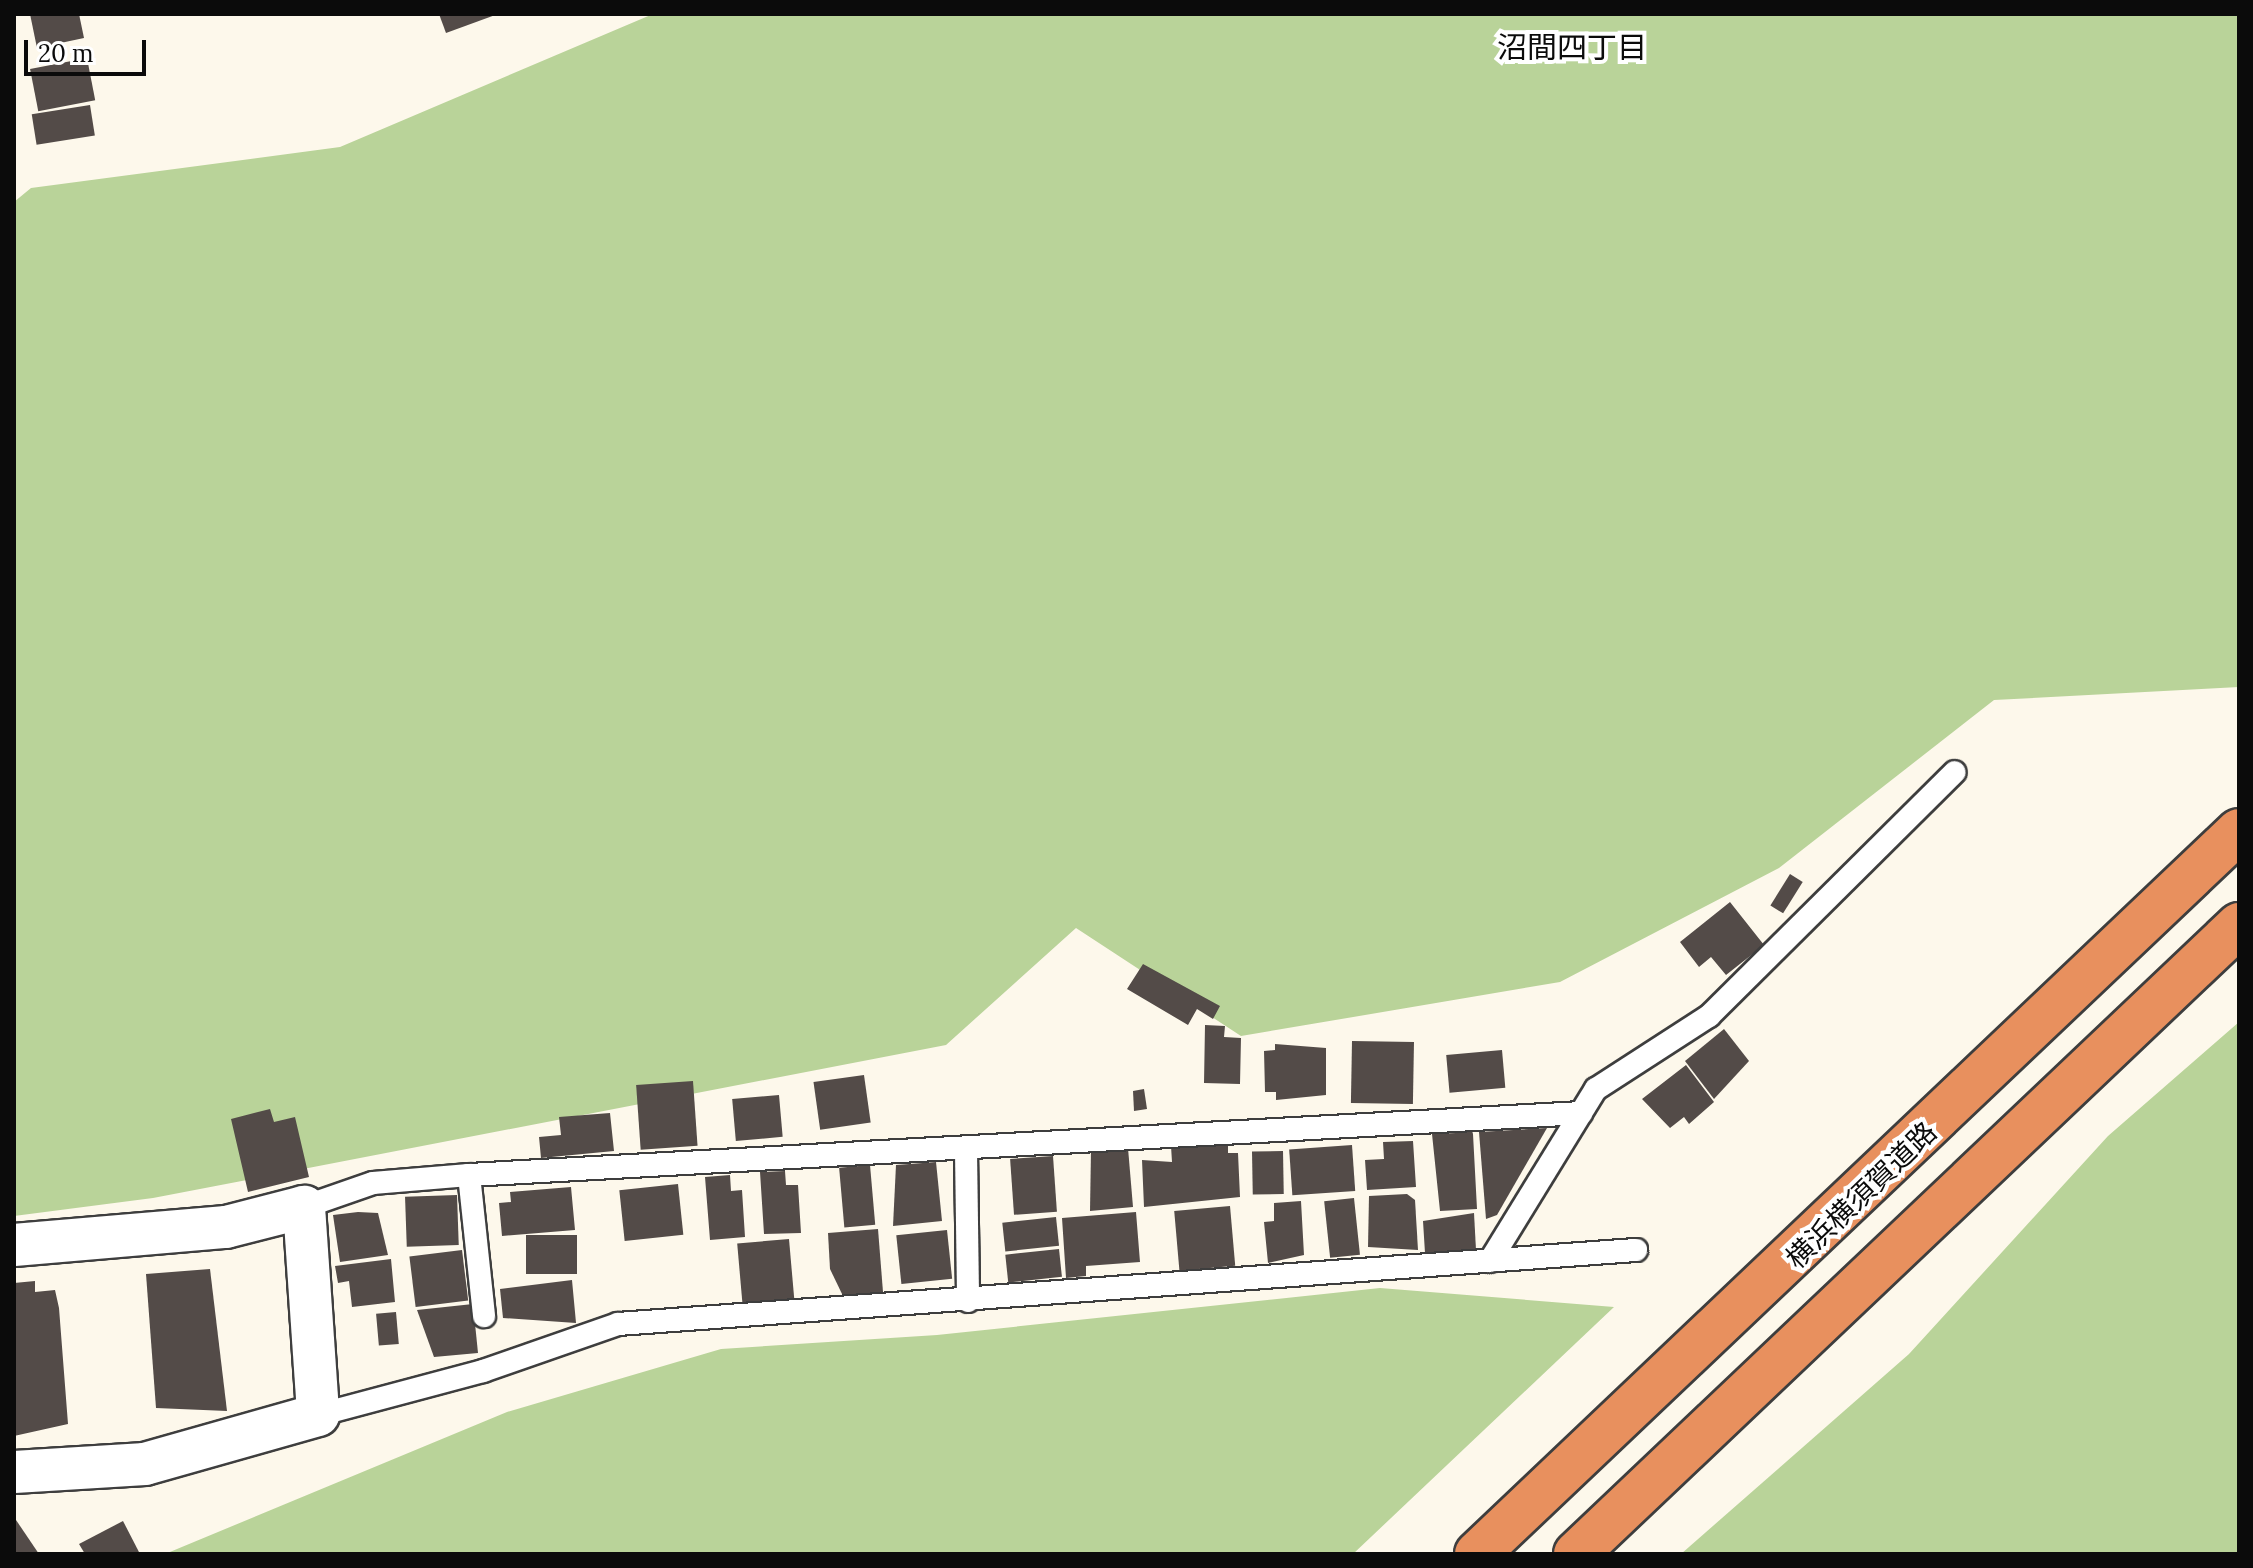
<!DOCTYPE html>
<meta charset="utf-8">
<style>
body{margin:0}
#map{position:relative;width:2253px;height:1568px;overflow:hidden;background:#fdf8eb;font-family:Lora,"Noto Sans JP",serif}
div>[style]{position:absolute}
.forest>*{inset:0;background:#b9d399}
.building>*{inset:0;background:#534b48;transform-origin:0 0}
.roads{filter:drop-shadow(2px 0 #3e3e3e) drop-shadow(-2px 0 #3e3e3e) drop-shadow(0 2px #3e3e3e) drop-shadow(0 -2px #3e3e3e)}
.service>*{height:22px;margin:-11px;padding:0 11px;transform-origin:11px;border-radius:11px;background:#fff}
.minor>*{height:42px;margin:-21px;padding:0 21px;transform-origin:21px;border-radius:21px;background:#fff}
.motorway>*{height:44px;margin:-22px;padding:0 22px;transform-origin:22px;border-radius:22px;background:#e8905e}
span{translate:-50% -50%;white-space:nowrap;text-align:center;line-height:1.15;-webkit-text-stroke:8px #fff;paint-order:stroke}
.street-label{font-size:28px;color:#0b0b0b}
.neighbourhood-label{font-size:30px;color:#0b0b0b}
.frame{position:absolute;inset:0;border:16px solid #0b0b0b;pointer-events:none}
.scale{position:absolute;left:24px;top:40px;width:122px;height:36px;box-sizing:border-box;border:4px solid #0b0b0b;border-top:0;padding-left:10px;font-size:24px;line-height:28px;white-space:nowrap;color:#0b0b0b;-webkit-text-stroke:6px #fff;paint-order:stroke}
</style>
<div id="map">
<div class="forest">
<i style="clip-path:polygon(653px 14px,2239px 14px,2239px 687px,1994px 700px,1779px 868px,1560px 982px,1241px 1036px,1076px 928px,946px 1045px,153px 1198px,14px 1216px,14px 202px,31px 188px,340px 147px)"></i>
<i style="clip-path:polygon(2239px 1022px,2239px 1554px,1681px 1554px,1909px 1354px,2108px 1136px)"></i>
<i style="clip-path:polygon(1380px 1288px,1614px 1307px,1353px 1554px,165px 1554px,507px 1412px,721px 1349px,937px 1335px)"></i>
</div>
<div class="building">
<i style="clip-path:polygon(30px 14px,79px 14px,84px 38px,37px 48px)"></i>
<i style="clip-path:polygon(439px 14px,498px 14px,446px 33px)"></i>
<i style="left:87px;top:58px;width:43px;height:58px;rotate:79deg"></i>
<i style="left:90px;top:105px;width:31px;height:59px;rotate:81deg"></i>
<i style="left:1790px;top:874px;width:15px;height:37px;rotate:32deg"></i>
<i style="clip-path:polygon(1730px 902px,1764px 945px,1726px 975px,1711px 957px,1699px 967px,1680px 942px)"></i>
<i style="clip-path:polygon(1143px 964px,1220px 1006px,1213px 1019px,1197px 1009px,1188px 1025px,1127px 989px)"></i>
<i style="clip-path:polygon(1205px 1025px,1225px 1026px,1224px 1037px,1241px 1038px,1240px 1084px,1204px 1083px)"></i>
<i style="clip-path:polygon(1724px 1029px,1749px 1061px,1714px 1099px,1685px 1061px)"></i>
<i style="left:1352px;top:1041px;width:62px;height:62px;rotate:1deg"></i>
<i style="clip-path:polygon(1275px 1044px,1326px 1048px,1326px 1095px,1276px 1100px,1276px 1092px,1265px 1092px,1264px 1051px,1275px 1050px)"></i>
<i style="left:1502px;top:1050px;width:38px;height:56px;rotate:85deg"></i>
<i style="clip-path:polygon(1686px 1065px,1714px 1102px,1689px 1124px,1684px 1117px,1670px 1128px,1642px 1099px)"></i>
<i style="left:864px;top:1075px;width:48px;height:51px;rotate:82deg"></i>
<i style="left:693px;top:1081px;width:65px;height:57px;rotate:86deg"></i>
<i style="clip-path:polygon(1144px 1089px,1147px 1109px,1134px 1111px,1133px 1091px)"></i>
<i style="left:779px;top:1095px;width:42px;height:47px;rotate:85deg"></i>
<i style="clip-path:polygon(270px 1109px,274px 1122px,295px 1117px,309px 1177px,248px 1192px,231px 1119px)"></i>
<i style="clip-path:polygon(610px 1113px,614px 1151px,541px 1158px,539px 1137px,561px 1135px,559px 1117px)"></i>
<i style="clip-path:polygon(1456px 1124px,1470px 1124px,1473px 1134px,1477px 1209px,1440px 1211px,1432px 1134px,1456px 1133px)"></i>
<i style="clip-path:polygon(1547px 1128px,1497px 1215px,1486px 1219px,1479px 1132px)"></i>
<i style="clip-path:polygon(1413px 1141px,1416px 1187px,1367px 1190px,1365px 1160px,1384px 1159px,1383px 1142px)"></i>
<i style="clip-path:polygon(1228px 1142px,1228px 1153px,1238px 1153px,1240px 1197px,1144px 1207px,1142px 1160px,1172px 1162px,1171px 1146px)"></i>
<i style="left:1352px;top:1145px;width:46px;height:63px;rotate:86deg"></i>
<i style="clip-path:polygon(1128px 1148px,1133px 1207px,1090px 1211px,1091px 1150px)"></i>
<i style="left:1283px;top:1151px;width:43px;height:31px;rotate:89deg"></i>
<i style="left:1053px;top:1156px;width:56px;height:43px;rotate:86deg"></i>
<i style="clip-path:polygon(936px 1162px,942px 1221px,893px 1226px,896px 1165px)"></i>
<i style="left:870px;top:1165px;width:60px;height:31px;rotate:85deg"></i>
<i style="clip-path:polygon(785px 1171px,786px 1185px,798px 1185px,801px 1233px,764px 1234px,760px 1172px)"></i>
<i style="clip-path:polygon(730px 1175px,731px 1191px,742px 1190px,745px 1237px,710px 1240px,705px 1177px)"></i>
<i style="left:678px;top:1184px;width:51px;height:59px;rotate:84deg"></i>
<i style="clip-path:polygon(571px 1187px,575px 1230px,502px 1236px,499px 1203px,511px 1202px,510px 1192px)"></i>
<i style="clip-path:polygon(1407px 1194px,1415px 1200px,1418px 1250px,1368px 1247px,1369px 1196px)"></i>
<i style="left:457px;top:1195px;width:50px;height:52px;rotate:88deg"></i>
<i style="left:1354px;top:1198px;width:57px;height:30px;rotate:84deg"></i>
<i style="clip-path:polygon(1301px 1201px,1304px 1255px,1268px 1263px,1264px 1222px,1274px 1221px,1274px 1203px)"></i>
<i style="left:1230px;top:1206px;width:60px;height:56px;rotate:85deg"></i>
<i style="clip-path:polygon(358px 1212px,378px 1213px,388px 1255px,340px 1262px,333px 1215px)"></i>
<i style="clip-path:polygon(1136px 1212px,1140px 1262px,1086px 1266px,1086px 1276px,1066px 1278px,1062px 1218px)"></i>
<i style="clip-path:polygon(1474px 1213px,1476px 1250px,1425px 1253px,1423px 1221px)"></i>
<i style="left:1056px;top:1217px;width:29px;height:54px;rotate:84deg"></i>
<i style="clip-path:polygon(878px 1229px,883px 1292px,843px 1296px,830px 1269px,828px 1233px)"></i>
<i style="left:947px;top:1230px;width:49px;height:51px;rotate:84deg"></i>
<i style="left:577px;top:1235px;width:39px;height:51px;rotate:90deg"></i>
<i style="left:789px;top:1239px;width:60px;height:52px;rotate:85deg"></i>
<i style="left:1059px;top:1249px;width:28px;height:54px;rotate:84deg"></i>
<i style="left:462px;top:1250px;width:51px;height:53px;rotate:83deg"></i>
<i style="clip-path:polygon(391px 1259px,395px 1302px,352px 1307px,349px 1281px,338px 1283px,335px 1266px)"></i>
<i style="clip-path:polygon(210px 1269px,227px 1411px,156px 1408px,146px 1274px)"></i>
<i style="clip-path:polygon(572px 1280px,576px 1323px,503px 1318px,500px 1289px)"></i>
<i style="clip-path:polygon(35px 1281px,35px 1292px,55px 1290px,59px 1308px,68px 1424px,14px 1436px,14px 1283px)"></i>
<i style="clip-path:polygon(473px 1304px,478px 1353px,434px 1357px,417px 1310px)"></i>
<i style="left:396px;top:1312px;width:32px;height:20px;rotate:85deg"></i>
<i style="clip-path:polygon(14px 1517px,39px 1554px,14px 1554px)"></i>
<i style="clip-path:polygon(123px 1521px,140px 1554px,85px 1554px,79px 1544px)"></i>
</div>
<div class="roads">
<div class="service">
<i style="left:966px;top:1151px;width:150px;rotate:89.2deg"></i>
<i style="left:469px;top:1175px;width:142px;rotate:83.9deg"></i>
<i style="left:304px;top:1207px;width:73px;rotate:-19.2deg"></i>
<i style="left:373px;top:1183px;width:96px;rotate:-4.8deg"></i>
<i style="left:469px;top:1175px;width:1114px;rotate:-3.19deg"></i>
<i style="left:1490px;top:1261px;width:202px;rotate:-58.4deg"></i>
<i style="left:1596px;top:1089px;width:135px;rotate:-32.9deg"></i>
<i style="left:1709px;top:1016px;width:346px;rotate:-44.8deg"></i>
<i style="left:318px;top:1415px;width:171px;rotate:-14.9deg"></i>
<i style="left:483px;top:1371px;width:143px;rotate:-19.2deg"></i>
<i style="left:618px;top:1324px;width:1021px;rotate:-4.16deg"></i>
</div>
<div class="minor">
<i style="left:14px;top:1245px;width:213px;rotate:-4.9deg"></i>
<i style="left:226px;top:1227px;width:81px;rotate:-14.4deg"></i>
<i style="left:304px;top:1207px;width:208px;rotate:86.1deg"></i>
<i style="left:318px;top:1415px;width:180px;rotate:164.2deg"></i>
<i style="left:145px;top:1464px;width:131px;rotate:176.5deg"></i>
</div>
<div class="motorway">
<i style="left:1477px;top:1554px;width:1050px;rotate:-43.5deg"></i>
<i style="left:1576px;top:1554px;width:914px;rotate:-43.49deg"></i>
</div>
</div>
<div class="street-label">
<span style="left:1861px;top:1195px;rotate:-44deg">横浜横須賀道路</span>
</div>
<div class="neighbourhood-label">
<span style="left:1572px;top:47px">沼間四丁目</span>
</div>
<div class="frame"></div>
<div class="scale">20 m</div>
</div>
